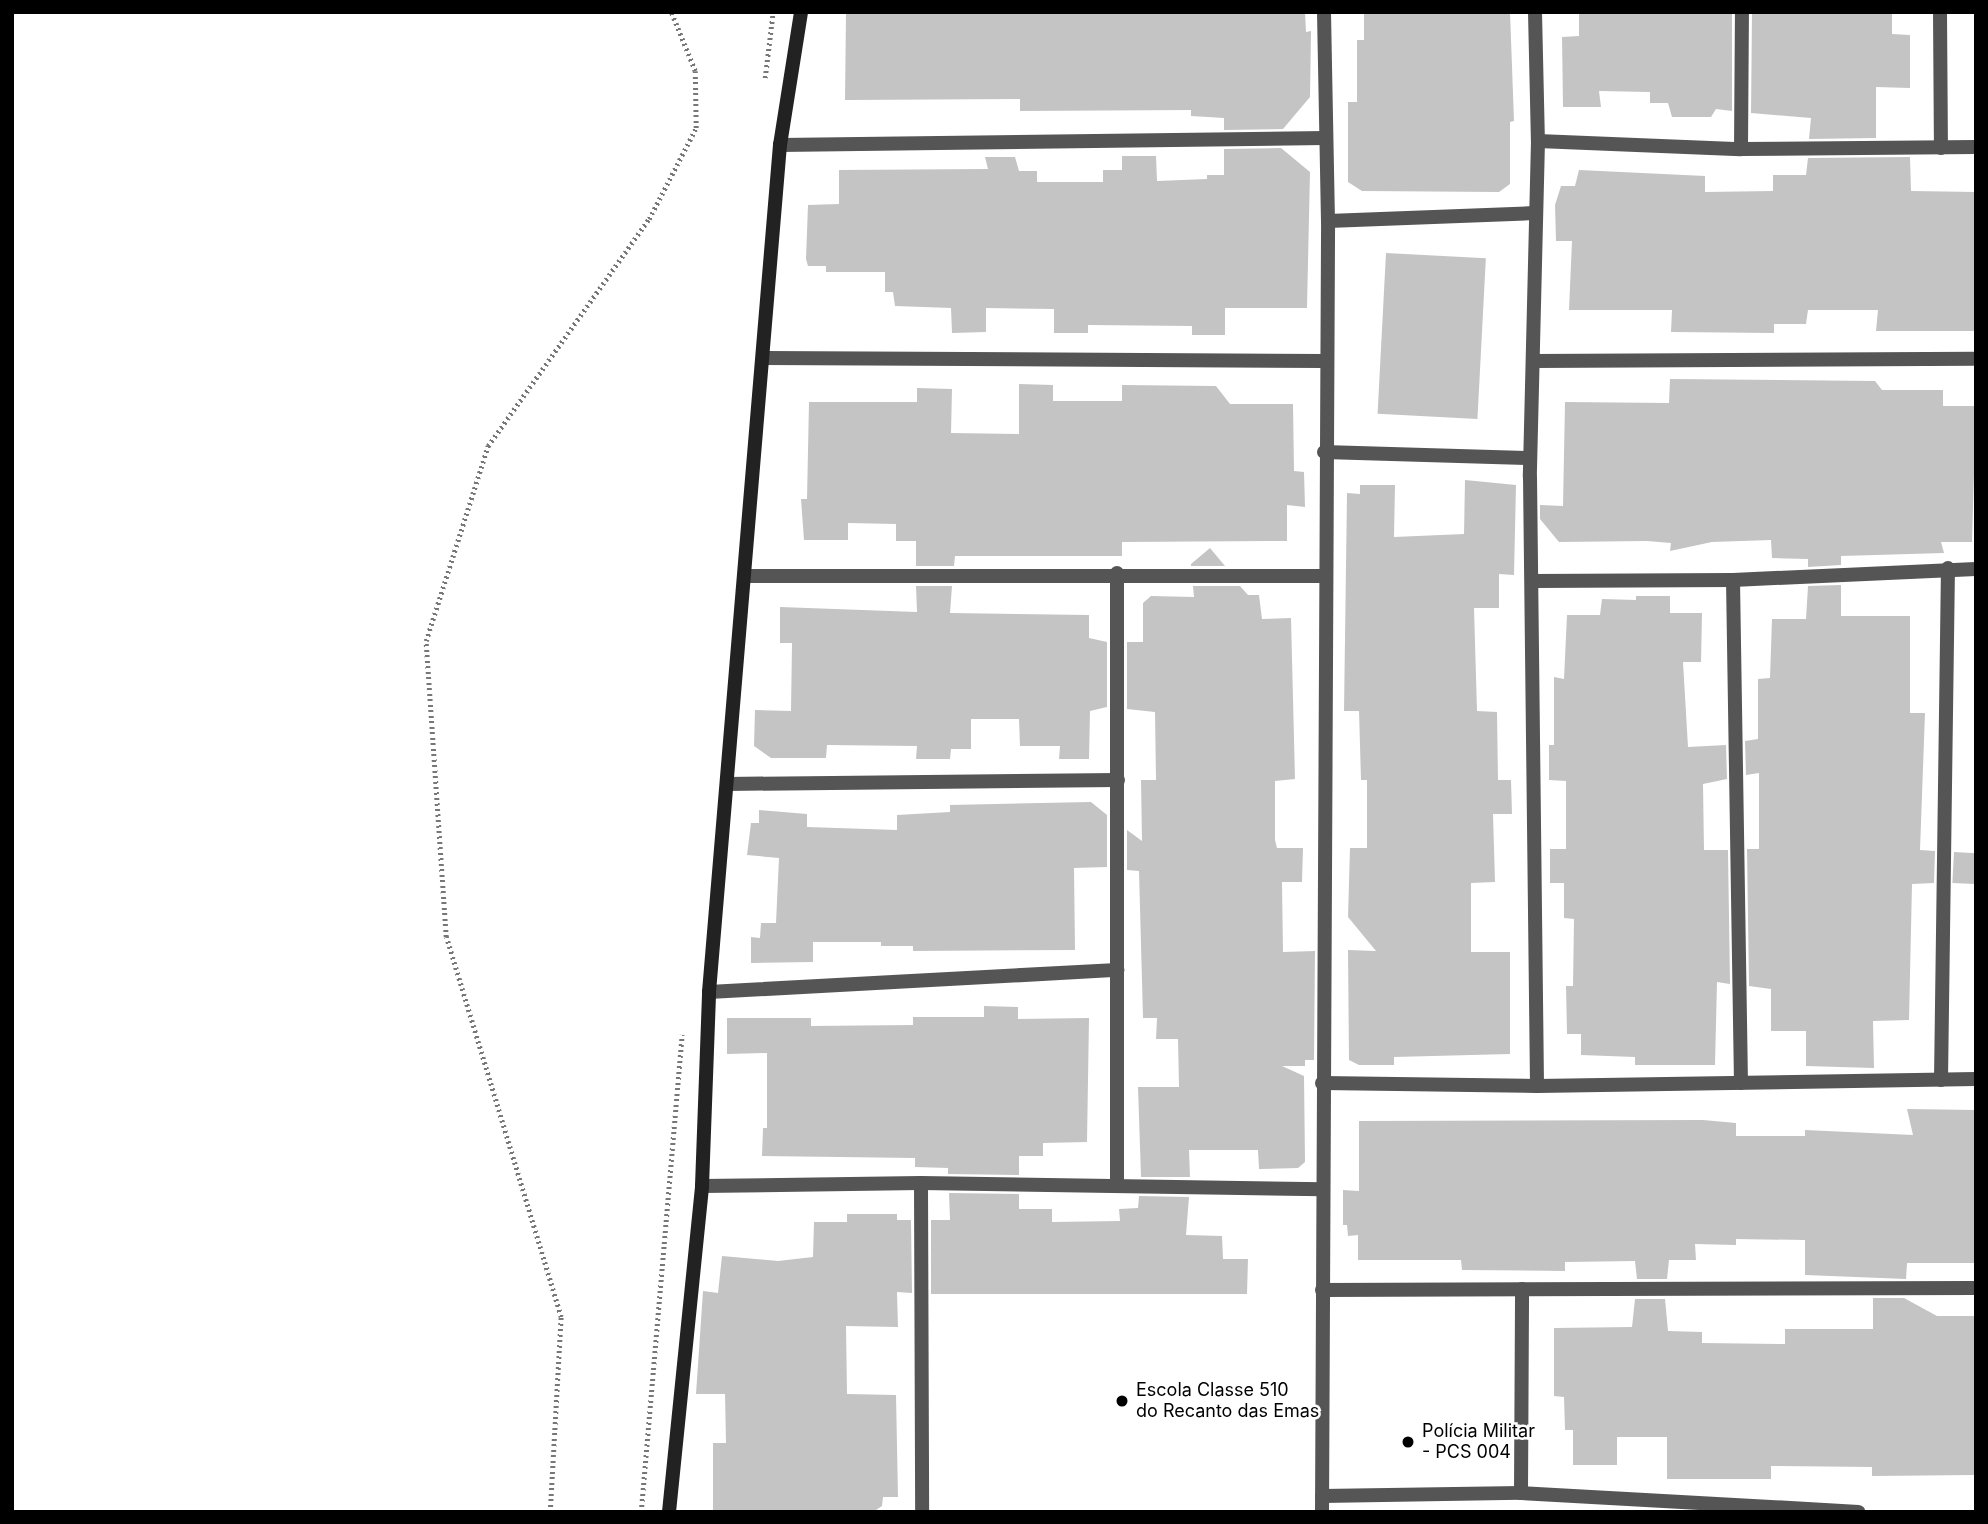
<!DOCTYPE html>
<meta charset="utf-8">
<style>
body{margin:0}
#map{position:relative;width:1988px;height:1524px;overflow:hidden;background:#fff;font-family:Inter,sans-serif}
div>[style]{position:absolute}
.building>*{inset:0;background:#c4c4c4;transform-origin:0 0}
.path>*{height:4.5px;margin-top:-2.25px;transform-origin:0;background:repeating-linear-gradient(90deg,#777 0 2px,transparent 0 5.5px)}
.street>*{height:14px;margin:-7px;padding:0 7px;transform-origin:7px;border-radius:7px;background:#555}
.secondary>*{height:14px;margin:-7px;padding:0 7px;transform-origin:7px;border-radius:7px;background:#222}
.dots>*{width:19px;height:19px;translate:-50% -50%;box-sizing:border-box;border:4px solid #fff;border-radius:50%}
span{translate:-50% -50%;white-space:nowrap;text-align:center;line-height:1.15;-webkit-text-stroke:5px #fff;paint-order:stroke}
.poi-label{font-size:18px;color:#000}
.left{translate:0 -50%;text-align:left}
.frame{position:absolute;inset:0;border:14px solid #000;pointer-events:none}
</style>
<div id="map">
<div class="building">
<i style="clip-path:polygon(846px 12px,1305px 12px,1306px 32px,1311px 31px,1310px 97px,1283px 129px,1224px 130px,1224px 118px,1191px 116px,1191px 110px,1020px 111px,1020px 99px,845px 100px)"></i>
<i style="clip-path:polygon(1364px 12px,1510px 12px,1514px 121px,1510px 122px,1510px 184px,1499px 192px,1362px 191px,1348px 182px,1348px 102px,1357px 102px,1357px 40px,1364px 40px)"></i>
<i style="clip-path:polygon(1579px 12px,1732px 12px,1732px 111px,1716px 109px,1711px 117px,1672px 117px,1668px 103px,1650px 103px,1650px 92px,1599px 91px,1601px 107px,1563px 107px,1562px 37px,1579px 36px)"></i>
<i style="clip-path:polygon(1752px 12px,1892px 12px,1892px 34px,1910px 35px,1910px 88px,1876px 87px,1876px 138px,1809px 139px,1811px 118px,1751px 113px)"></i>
<i style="clip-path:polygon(1281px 148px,1310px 172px,1307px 308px,1225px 308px,1225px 335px,1192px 335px,1192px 326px,1088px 325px,1088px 333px,1054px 333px,1054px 309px,986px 308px,986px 332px,952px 333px,951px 308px,895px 306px,893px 292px,885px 292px,885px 272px,826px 272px,826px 266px,808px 266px,806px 259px,808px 205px,839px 204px,839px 170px,988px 169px,985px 157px,1015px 157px,1019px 171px,1037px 171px,1037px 182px,1103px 182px,1103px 170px,1122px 170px,1122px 156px,1156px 156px,1157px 181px,1207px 179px,1207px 175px,1224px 175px,1224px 149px)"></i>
<i style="clip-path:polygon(1910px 157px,1911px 191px,1976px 192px,1976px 331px,1876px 331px,1878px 310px,1808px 310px,1806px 324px,1774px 324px,1774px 333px,1671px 332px,1672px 310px,1569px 310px,1572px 241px,1556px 241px,1555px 205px,1561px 186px,1575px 186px,1579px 170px,1705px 176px,1705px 192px,1773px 191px,1773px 175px,1806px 175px,1808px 158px)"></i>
<i style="left:1386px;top:253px;width:100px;height:161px;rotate:3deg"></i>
<i style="clip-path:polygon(1670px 379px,1875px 381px,1882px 390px,1943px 390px,1943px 406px,1976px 406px,1972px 542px,1941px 542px,1944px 553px,1841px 556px,1841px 565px,1808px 567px,1808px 559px,1772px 558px,1771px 540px,1712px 542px,1670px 551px,1671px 543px,1647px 541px,1559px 542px,1540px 519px,1540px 505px,1563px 506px,1565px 402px,1669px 403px)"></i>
<i style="clip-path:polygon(1019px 384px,1053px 385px,1053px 401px,1122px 401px,1122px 385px,1216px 386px,1230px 404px,1293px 404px,1294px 471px,1304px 472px,1305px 507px,1287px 505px,1287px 541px,1122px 542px,1122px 556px,955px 556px,954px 566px,916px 566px,916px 541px,896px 541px,896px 524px,848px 523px,848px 540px,804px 540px,801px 499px,807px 499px,809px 402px,917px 402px,917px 388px,952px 389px,951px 433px,1019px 434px)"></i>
<i style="clip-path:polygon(1465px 480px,1516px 485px,1514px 575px,1499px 574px,1499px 608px,1474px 608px,1477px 711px,1497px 712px,1498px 780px,1511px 780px,1512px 814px,1493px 814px,1495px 882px,1471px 883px,1471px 952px,1510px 952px,1510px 1054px,1394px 1057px,1394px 1065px,1359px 1065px,1349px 1060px,1348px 950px,1376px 951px,1348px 917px,1350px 848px,1367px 848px,1367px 780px,1361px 780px,1359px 711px,1344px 711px,1347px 493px,1360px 494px,1360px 485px,1395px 485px,1394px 537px,1464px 534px)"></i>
<i style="clip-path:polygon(1210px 548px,1225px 566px,1191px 566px,1191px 564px)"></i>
<i style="clip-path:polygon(1841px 585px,1841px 616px,1910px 616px,1910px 713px,1925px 713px,1920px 850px,1935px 851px,1934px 883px,1912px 884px,1909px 1020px,1873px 1021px,1874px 1068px,1806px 1066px,1806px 1031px,1771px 1031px,1771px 989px,1749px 986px,1747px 849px,1759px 849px,1759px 773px,1746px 775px,1745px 741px,1758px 739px,1758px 679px,1770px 678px,1772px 619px,1806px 619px,1808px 586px)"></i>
<i style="clip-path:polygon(916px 586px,952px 586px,950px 613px,1089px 615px,1089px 638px,1107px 642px,1107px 707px,1090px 711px,1089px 759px,1059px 759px,1060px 746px,1020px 746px,1019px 719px,971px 719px,971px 749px,951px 749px,950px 759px,916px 759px,917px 746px,827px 745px,826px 758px,771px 758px,754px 746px,755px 710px,791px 711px,792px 643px,780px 643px,780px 607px,917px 612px)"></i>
<i style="clip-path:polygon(1193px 586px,1240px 586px,1248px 595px,1259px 595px,1262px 619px,1291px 618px,1295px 779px,1275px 781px,1275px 840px,1277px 848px,1303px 848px,1302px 882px,1282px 882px,1283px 952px,1315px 951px,1314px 1060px,1305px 1060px,1305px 1066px,1282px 1066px,1304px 1076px,1305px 1162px,1298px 1168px,1259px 1169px,1258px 1150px,1189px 1150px,1190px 1177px,1141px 1177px,1138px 1087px,1179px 1087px,1178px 1039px,1156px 1039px,1157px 1018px,1143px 1018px,1139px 871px,1127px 870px,1127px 830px,1142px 841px,1141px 780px,1156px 780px,1155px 712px,1127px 709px,1127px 642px,1143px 642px,1143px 603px,1151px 596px,1194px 597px)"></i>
<i style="clip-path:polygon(1636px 596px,1670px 596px,1670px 613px,1702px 613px,1701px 662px,1683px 662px,1688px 747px,1726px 745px,1727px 779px,1703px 784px,1704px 850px,1728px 850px,1730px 984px,1717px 982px,1715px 1065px,1635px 1065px,1635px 1057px,1581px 1055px,1581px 1034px,1567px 1034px,1566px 986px,1573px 986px,1574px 919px,1564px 918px,1564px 883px,1550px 883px,1550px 849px,1566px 849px,1566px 781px,1549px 780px,1549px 745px,1554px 745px,1554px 677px,1564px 679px,1567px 615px,1600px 615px,1602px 599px,1636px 600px)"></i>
<i style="clip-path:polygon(1091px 802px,1107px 815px,1107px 867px,1074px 868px,1075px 950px,913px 951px,913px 946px,881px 946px,881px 942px,813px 942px,813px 962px,751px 963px,751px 937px,760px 938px,761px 923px,776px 923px,779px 858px,747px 855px,751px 823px,759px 823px,759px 810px,807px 814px,807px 827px,897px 830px,897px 815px,950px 812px,950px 805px)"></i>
<i style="left:1954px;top:852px;width:22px;height:31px;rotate:3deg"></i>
<i style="clip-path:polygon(984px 1006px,1018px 1007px,1018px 1019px,1089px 1018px,1087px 1142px,1043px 1143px,1043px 1156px,1019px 1156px,1019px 1175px,948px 1174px,948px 1168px,915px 1167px,915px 1158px,762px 1156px,763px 1128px,767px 1128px,767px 1053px,727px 1054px,727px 1018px,811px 1018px,811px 1026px,913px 1025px,913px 1017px,984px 1017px)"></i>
<i style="clip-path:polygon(1907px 1109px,1976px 1110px,1976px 1263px,1907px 1263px,1906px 1279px,1805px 1275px,1805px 1240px,1736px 1239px,1736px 1245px,1695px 1244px,1696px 1260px,1669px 1260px,1667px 1279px,1637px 1279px,1635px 1261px,1565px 1262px,1565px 1271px,1462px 1270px,1461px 1260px,1358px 1260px,1358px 1235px,1348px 1236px,1347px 1225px,1343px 1225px,1343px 1190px,1359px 1191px,1359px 1121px,1703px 1120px,1736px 1123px,1736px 1136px,1805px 1136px,1805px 1130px,1913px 1135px)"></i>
<i style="clip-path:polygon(949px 1193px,1019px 1194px,1019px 1209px,1052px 1209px,1052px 1222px,1120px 1221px,1119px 1209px,1138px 1208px,1139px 1196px,1189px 1197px,1186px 1235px,1222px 1236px,1223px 1259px,1248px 1259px,1247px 1294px,931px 1294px,931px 1220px,950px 1220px)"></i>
<i style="clip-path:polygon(847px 1214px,897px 1214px,897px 1220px,911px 1220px,912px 1293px,897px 1292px,898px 1327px,846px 1326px,847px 1394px,896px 1395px,898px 1497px,883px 1497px,882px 1506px,873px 1512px,713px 1512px,713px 1443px,726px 1443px,725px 1394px,696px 1394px,703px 1291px,718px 1293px,722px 1256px,778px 1261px,813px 1257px,814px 1222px,847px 1222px)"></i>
<i style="clip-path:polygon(1873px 1298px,1904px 1298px,1937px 1316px,1976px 1316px,1976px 1475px,1872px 1476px,1872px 1467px,1771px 1466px,1771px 1479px,1667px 1479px,1667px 1437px,1617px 1437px,1617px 1465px,1573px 1465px,1573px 1430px,1565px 1430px,1564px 1397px,1554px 1396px,1554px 1328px,1632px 1327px,1635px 1299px,1665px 1299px,1668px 1331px,1702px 1332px,1702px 1343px,1785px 1344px,1785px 1329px,1873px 1329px)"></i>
</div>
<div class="path">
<i style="left:765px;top:78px;width:66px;rotate:-83.1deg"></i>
<i style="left:550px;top:1512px;width:195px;rotate:-86.8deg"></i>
<i style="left:561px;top:1317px;width:397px;rotate:-106.8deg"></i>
<i style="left:446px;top:937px;width:297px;rotate:-93.9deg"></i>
<i style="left:426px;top:641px;width:205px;rotate:-72.4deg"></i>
<i style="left:488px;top:446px;width:278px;rotate:-54.7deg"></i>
<i style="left:649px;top:219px;width:102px;rotate:-62.7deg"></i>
<i style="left:696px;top:128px;width:57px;rotate:-91deg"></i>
<i style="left:695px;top:71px;width:64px;rotate:-112.1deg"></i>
<i style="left:641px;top:1512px;width:479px;rotate:-85.1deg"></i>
</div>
<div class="street">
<i style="left:1535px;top:12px;width:129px;rotate:88.7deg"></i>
<i style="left:1538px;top:141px;width:336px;rotate:91.4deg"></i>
<i style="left:1530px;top:477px;width:609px;rotate:89.34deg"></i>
<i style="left:1940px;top:12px;width:136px;rotate:89.6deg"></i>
<i style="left:1538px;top:141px;width:203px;rotate:2.3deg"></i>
<i style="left:1741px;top:149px;width:235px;rotate:-0.5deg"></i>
<i style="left:780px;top:145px;width:545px;rotate:-0.74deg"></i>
<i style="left:1741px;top:149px;width:137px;rotate:-89.6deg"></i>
<i style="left:1328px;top:221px;width:206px;rotate:-2.2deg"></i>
<i style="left:765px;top:358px;width:559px;rotate:0.31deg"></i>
<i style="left:1534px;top:361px;width:442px;rotate:-0.3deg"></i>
<i style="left:1324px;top:452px;width:206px;rotate:1.7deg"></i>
<i style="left:746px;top:576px;width:577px"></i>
<i style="left:1733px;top:580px;width:503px;rotate:89.09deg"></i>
<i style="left:1533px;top:581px;width:200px;rotate:-0.3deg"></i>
<i style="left:1733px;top:580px;width:243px;rotate:-2.6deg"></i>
<i style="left:727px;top:784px;width:391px;rotate:-0.6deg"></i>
<i style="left:709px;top:992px;width:409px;rotate:-3.1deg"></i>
<i style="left:1941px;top:1080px;width:512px;rotate:-89.22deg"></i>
<i style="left:1322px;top:1083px;width:215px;rotate:0.8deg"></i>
<i style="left:1537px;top:1086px;width:439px;rotate:-0.9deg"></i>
<i style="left:921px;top:1183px;width:329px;rotate:89.8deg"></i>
<i style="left:1117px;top:1184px;width:611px;rotate:-90deg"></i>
<i style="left:702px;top:1186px;width:219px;rotate:-0.8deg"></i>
<i style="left:921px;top:1183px;width:402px;rotate:0.9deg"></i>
<i style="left:1322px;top:1290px;width:654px;rotate:-0.18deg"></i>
<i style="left:1521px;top:1493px;width:204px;rotate:-89.7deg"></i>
<i style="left:1322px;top:1496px;width:199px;rotate:-0.9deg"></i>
<i style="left:1521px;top:1493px;width:338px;rotate:3.2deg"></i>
<i style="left:1322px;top:1512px;width:1291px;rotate:-89.73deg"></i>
<i style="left:1328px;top:221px;width:209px;rotate:-91.1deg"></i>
</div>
<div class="secondary">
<i style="left:669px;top:1512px;width:328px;rotate:-84.2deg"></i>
<i style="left:702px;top:1186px;width:194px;rotate:-87.9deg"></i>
<i style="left:709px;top:992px;width:850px;rotate:-85.21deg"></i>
<i style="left:780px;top:145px;width:135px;rotate:-81deg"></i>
</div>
<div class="dots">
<i style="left:1122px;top:1401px;background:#000"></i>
<i style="left:1408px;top:1442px;background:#000"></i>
</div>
<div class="poi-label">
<span class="left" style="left:1136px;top:1401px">Escola Classe 510<br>do Recanto das Emas</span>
<span class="left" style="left:1422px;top:1442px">Polícia Militar<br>- PCS 004</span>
</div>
<div class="frame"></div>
</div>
